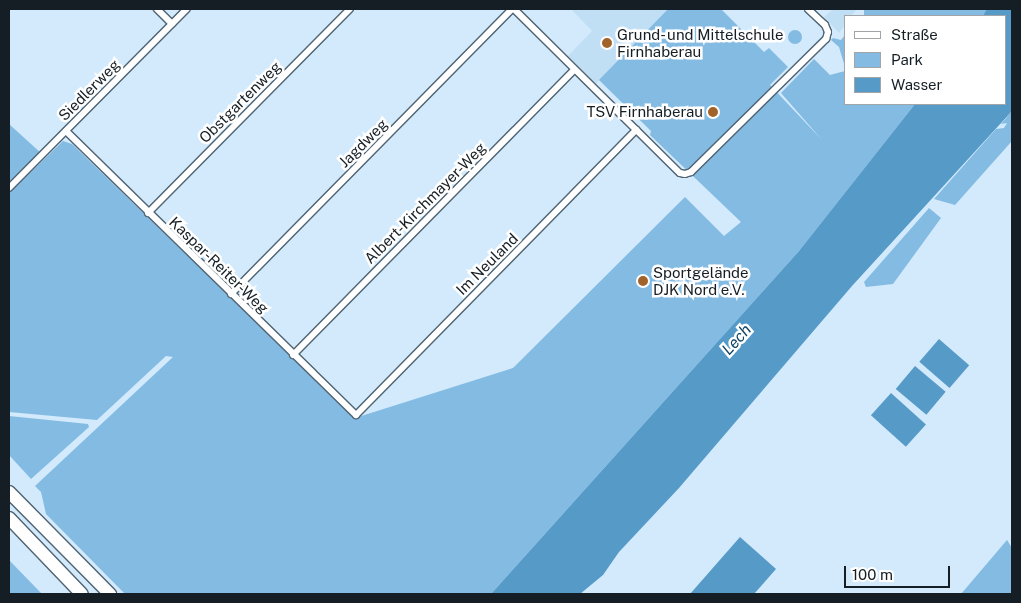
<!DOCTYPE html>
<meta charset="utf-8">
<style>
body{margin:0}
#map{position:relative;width:1021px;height:603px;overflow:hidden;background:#d2eafc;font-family:"Public Sans",sans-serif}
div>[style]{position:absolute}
.built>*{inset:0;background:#c0def4}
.green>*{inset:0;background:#84bbe2;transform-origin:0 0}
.round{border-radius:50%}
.water>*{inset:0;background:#569ac8;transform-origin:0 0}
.roads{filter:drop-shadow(1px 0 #506473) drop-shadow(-1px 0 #506473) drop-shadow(0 1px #506473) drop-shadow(0 -1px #506473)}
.street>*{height:6px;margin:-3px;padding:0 3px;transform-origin:3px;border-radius:3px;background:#fff}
.highway>*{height:12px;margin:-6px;padding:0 6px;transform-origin:6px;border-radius:6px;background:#fff}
.dots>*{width:14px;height:14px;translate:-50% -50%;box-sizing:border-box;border:2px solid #fff;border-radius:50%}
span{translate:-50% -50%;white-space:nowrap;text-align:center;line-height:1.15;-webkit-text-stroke:5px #fff;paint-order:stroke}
.poi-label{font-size:15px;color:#151e24}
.left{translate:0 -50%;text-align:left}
.right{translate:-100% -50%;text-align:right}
.street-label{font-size:15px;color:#151e24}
.water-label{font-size:16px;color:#0e4564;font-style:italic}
.frame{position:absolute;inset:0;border:10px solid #151e24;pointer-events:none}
.legend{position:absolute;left:844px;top:15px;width:162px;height:90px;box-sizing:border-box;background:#fff;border:1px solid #a1a5a7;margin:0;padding:6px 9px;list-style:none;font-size:15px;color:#151e24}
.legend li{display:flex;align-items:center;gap:10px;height:25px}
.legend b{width:25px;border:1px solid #a1a5a7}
.scale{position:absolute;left:844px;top:566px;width:106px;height:22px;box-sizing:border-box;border:2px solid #151e24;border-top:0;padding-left:6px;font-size:15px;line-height:18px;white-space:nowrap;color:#151e24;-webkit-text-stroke:4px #fff;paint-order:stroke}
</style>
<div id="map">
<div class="built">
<i style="clip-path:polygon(571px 9px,668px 9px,596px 84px,568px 56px,592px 31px)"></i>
<i style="clip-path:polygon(833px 9px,857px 9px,851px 16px,845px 16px,845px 25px,839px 33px,824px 17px)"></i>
</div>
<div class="green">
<i style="clip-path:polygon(668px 9px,721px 9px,764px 52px,769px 48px,788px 67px,770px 85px,822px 140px,781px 93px,814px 59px,830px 75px,845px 71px,845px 104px,915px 104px,799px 251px,491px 594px,125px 594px,46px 514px,41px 492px,35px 486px,173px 357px,166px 356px,97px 420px,9px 412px,9px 193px,63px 141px,72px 144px,355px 418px,513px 368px,685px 197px,724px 236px,741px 222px,650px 135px,651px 131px,599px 80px)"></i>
<i style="left:864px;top:9px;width:123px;height:9px"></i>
<i class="round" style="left:788px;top:30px;width:14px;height:14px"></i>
<i style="clip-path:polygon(845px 35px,845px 67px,839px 47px,831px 40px,833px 38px,841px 40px)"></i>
<i style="clip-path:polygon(1012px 111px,1012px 141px,955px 205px,934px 199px,996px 129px,1004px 128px,1007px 123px,1001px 124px)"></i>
<i style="clip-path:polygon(9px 124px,42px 154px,9px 185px)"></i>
<i style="clip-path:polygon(929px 208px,941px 218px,893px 284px,866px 287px,864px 282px)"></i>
<i style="clip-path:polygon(9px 416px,88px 424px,89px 427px,31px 479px,9px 455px)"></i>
<i style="clip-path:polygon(1007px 540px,1012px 548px,1012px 594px,961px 594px)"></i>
<i style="clip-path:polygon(9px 560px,42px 594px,9px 594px)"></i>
</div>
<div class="water">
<i style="clip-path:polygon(987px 9px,1012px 9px,1012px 111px,852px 286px,679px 488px,619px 552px,603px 575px,580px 594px,491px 594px,799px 251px,915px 104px,1005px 104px,1005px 16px,983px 16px)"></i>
<i style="left:939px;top:339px;width:40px;height:30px;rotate:41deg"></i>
<i style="left:915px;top:366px;width:40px;height:30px;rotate:40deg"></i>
<i style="left:891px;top:393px;width:47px;height:30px;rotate:42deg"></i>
<i style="clip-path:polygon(740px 537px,776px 569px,754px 594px,690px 594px)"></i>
</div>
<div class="roads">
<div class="street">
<i style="left:157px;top:9px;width:21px;rotate:45deg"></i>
<i style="left:514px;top:9px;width:233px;rotate:44.7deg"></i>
<i style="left:680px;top:173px;width:5px;rotate:11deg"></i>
<i style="left:685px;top:174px;width:6px;rotate:-18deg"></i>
<i style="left:691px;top:172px;width:190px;rotate:-44.6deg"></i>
<i style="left:826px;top:39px;width:7px;rotate:-74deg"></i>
<i style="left:828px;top:32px;width:8px;rotate:-113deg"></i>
<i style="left:825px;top:25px;width:23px;rotate:-137deg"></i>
<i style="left:66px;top:131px;width:406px;rotate:44.4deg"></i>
<i style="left:356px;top:415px;width:400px;rotate:-45.5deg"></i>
<i style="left:9px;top:188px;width:252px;rotate:-45.2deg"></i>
<i style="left:148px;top:213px;width:287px;rotate:-45.3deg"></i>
<i style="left:231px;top:294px;width:400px;rotate:-45.4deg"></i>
<i style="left:293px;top:355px;width:400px;rotate:-45.4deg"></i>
</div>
<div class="highway">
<i style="left:9px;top:492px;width:144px;rotate:45.3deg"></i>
<i style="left:9px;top:518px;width:105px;rotate:46.2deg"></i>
</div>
</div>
<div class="dots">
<i style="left:607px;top:43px;background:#a16329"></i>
<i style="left:713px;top:112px;background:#a16329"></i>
<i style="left:643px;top:281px;background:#a16329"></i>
</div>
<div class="poi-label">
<span class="left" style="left:617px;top:43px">Grund- und Mittelschule<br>Firnhaberau</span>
<span class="right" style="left:703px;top:112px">TSV Firnhaberau</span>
<span class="left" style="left:653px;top:281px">Sportgelände<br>DJK Nord e.V.</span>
</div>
<div class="street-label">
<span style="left:89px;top:90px;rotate:-45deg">Siedlerweg</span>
<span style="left:240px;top:102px;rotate:-45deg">Obstgartenweg</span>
<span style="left:363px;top:143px;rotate:-45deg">Jagdweg</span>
<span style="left:425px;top:203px;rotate:-45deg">Albert-Kirchmayer-Weg</span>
<span style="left:487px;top:264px;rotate:-45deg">Im Neuland</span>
<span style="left:219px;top:265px;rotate:44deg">Kaspar-Reiter-Weg</span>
</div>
<div class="water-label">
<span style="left:737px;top:340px;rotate:-48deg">Lech</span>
</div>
<div class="frame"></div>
<ul class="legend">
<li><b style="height:6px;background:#fff"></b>Straße</li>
<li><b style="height:14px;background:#84bbe2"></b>Park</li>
<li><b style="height:14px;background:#569ac8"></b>Wasser</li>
</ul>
<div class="scale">100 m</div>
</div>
